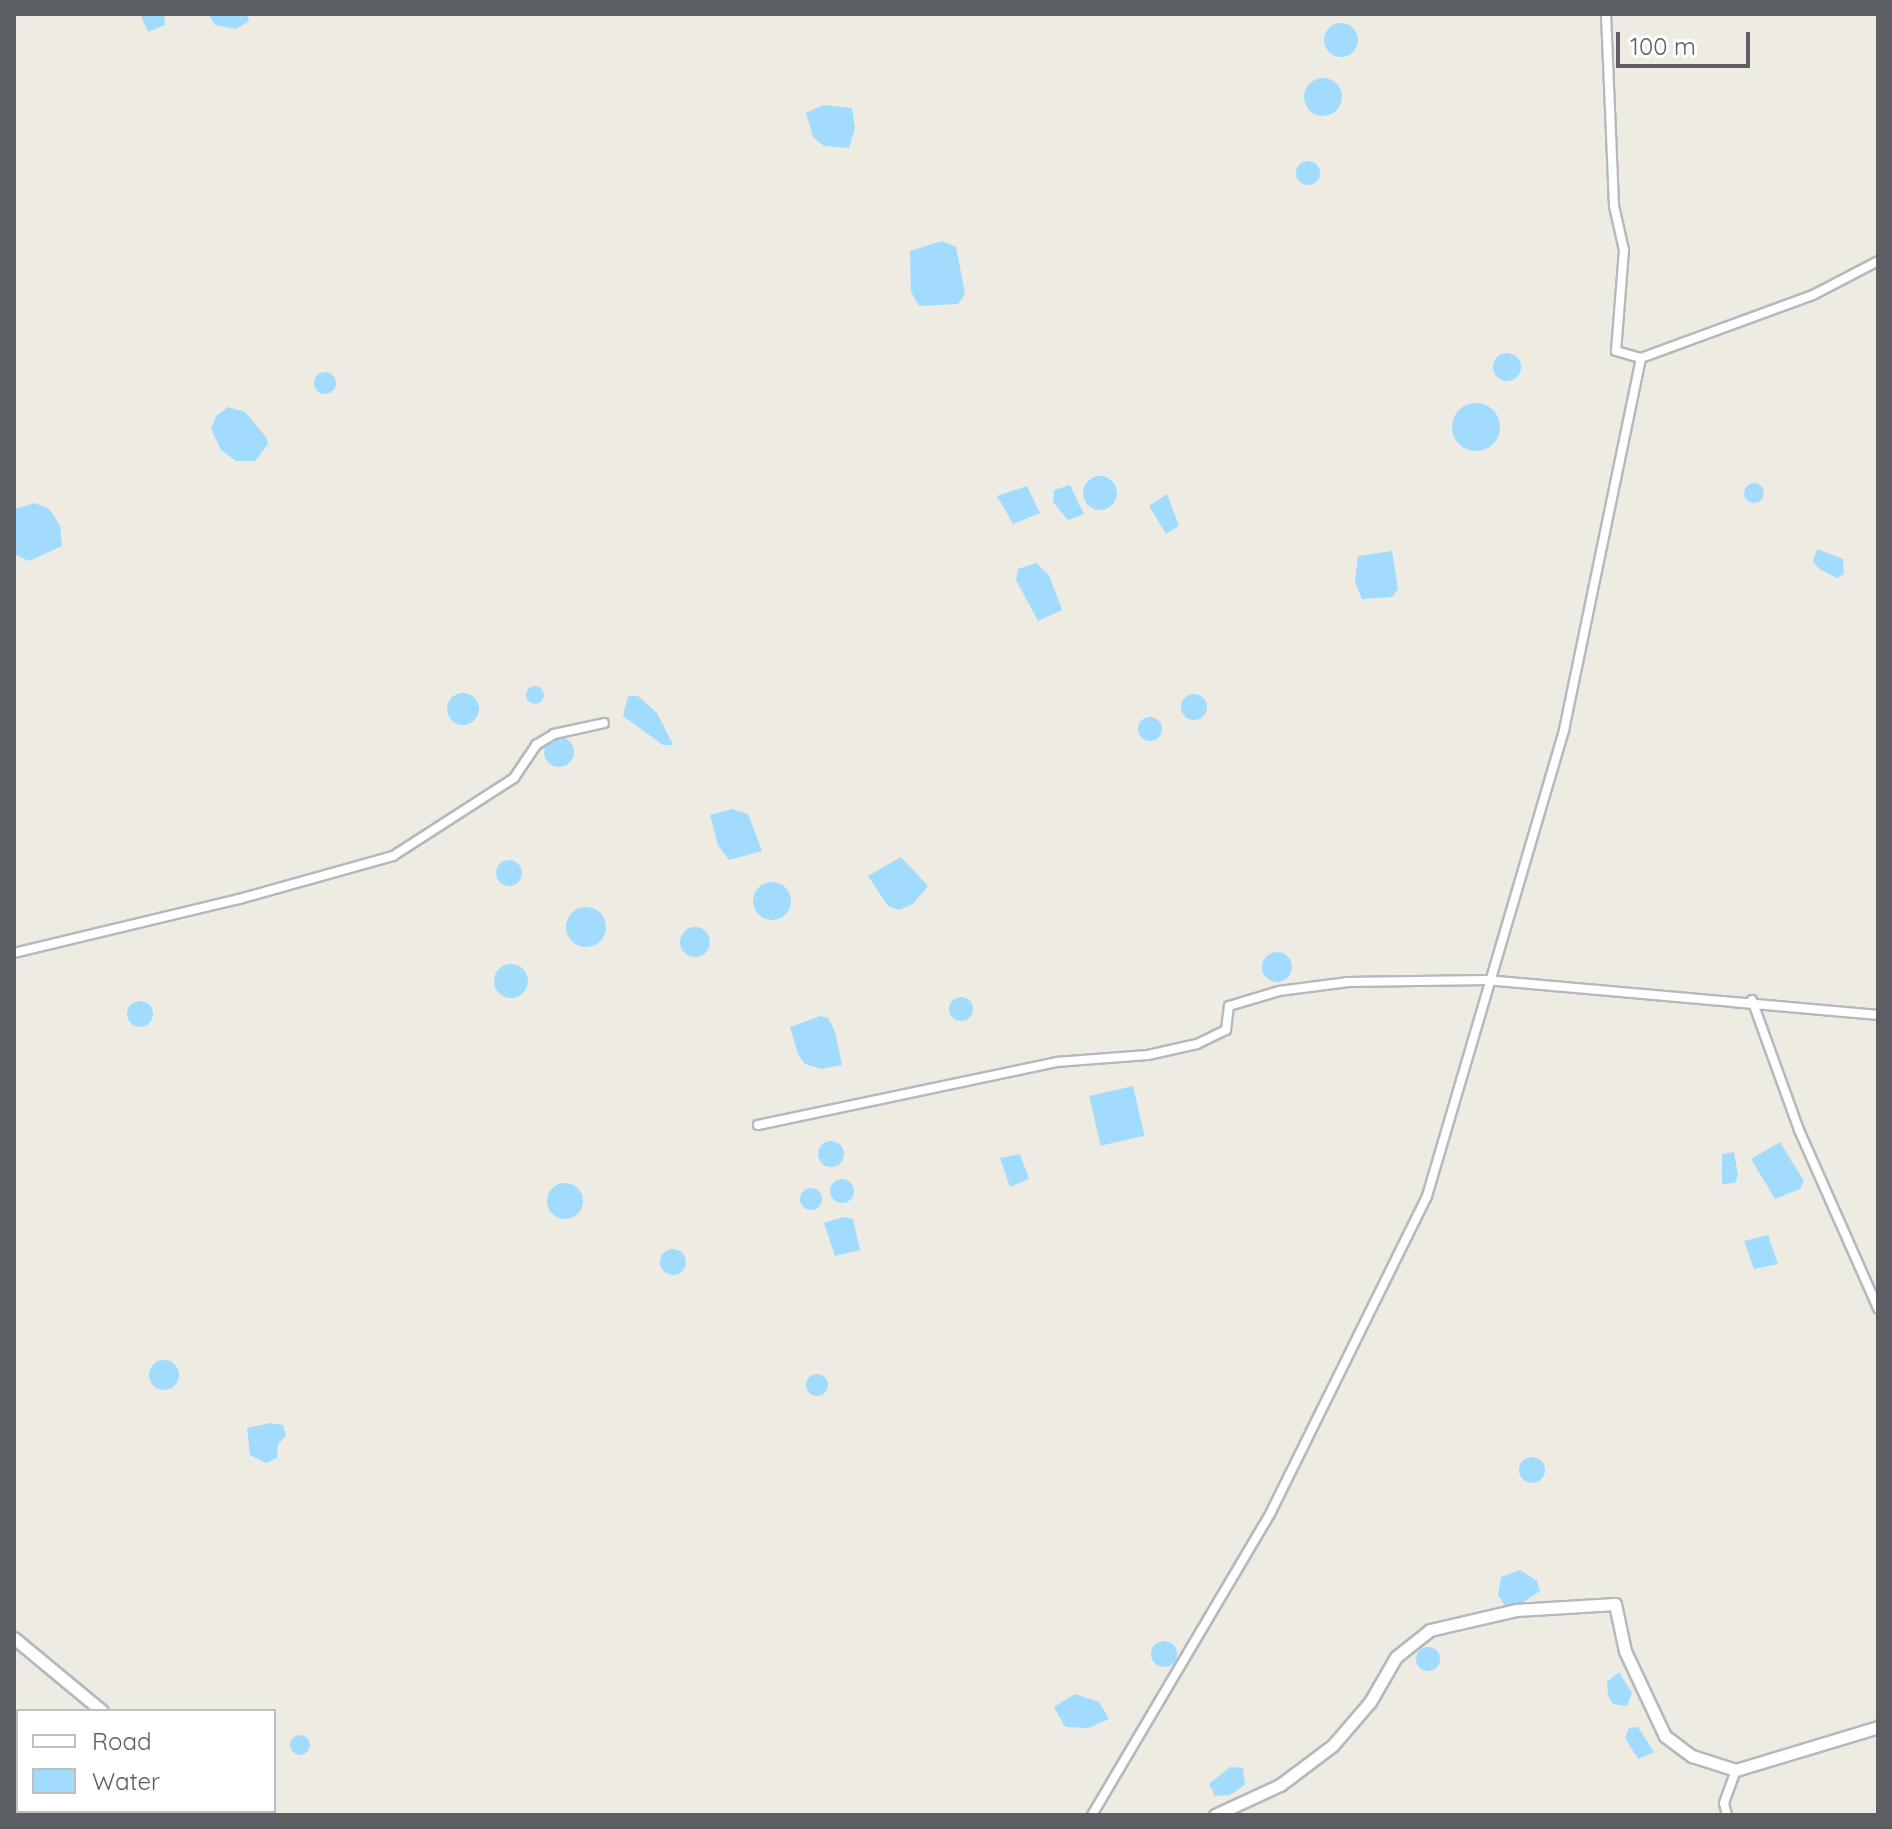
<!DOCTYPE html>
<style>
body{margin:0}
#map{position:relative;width:1892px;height:1829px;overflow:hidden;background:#eeebe2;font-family:Quicksand,sans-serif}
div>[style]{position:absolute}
.water>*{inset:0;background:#a1dcff;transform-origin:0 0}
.round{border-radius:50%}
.roads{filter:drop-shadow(2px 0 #b5b9bd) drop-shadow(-2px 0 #b5b9bd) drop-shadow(0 2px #b5b9bd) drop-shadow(0 -2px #b5b9bd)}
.minor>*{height:8px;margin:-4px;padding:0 4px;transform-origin:4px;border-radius:4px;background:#fff}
.secondary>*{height:11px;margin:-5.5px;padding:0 5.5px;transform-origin:5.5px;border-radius:5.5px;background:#fff}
span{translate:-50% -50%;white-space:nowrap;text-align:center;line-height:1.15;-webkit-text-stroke:8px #fff;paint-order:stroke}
.frame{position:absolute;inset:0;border:16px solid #5b5f64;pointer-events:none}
.legend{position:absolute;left:16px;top:1709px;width:260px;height:104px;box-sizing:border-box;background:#fff;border:2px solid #bdbfc1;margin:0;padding:10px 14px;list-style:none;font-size:24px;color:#5b5f64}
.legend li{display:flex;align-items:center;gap:16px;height:40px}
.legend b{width:40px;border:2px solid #bdbfc1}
.scale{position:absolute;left:1616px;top:32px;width:134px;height:36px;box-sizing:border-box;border:4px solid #5b5f64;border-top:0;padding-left:10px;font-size:24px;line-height:28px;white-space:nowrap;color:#5b5f64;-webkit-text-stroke:6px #fff;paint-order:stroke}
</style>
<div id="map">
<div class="water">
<i style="clip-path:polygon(140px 14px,164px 14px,165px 25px,148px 32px)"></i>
<i style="clip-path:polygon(208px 14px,247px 14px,249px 21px,236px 29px,215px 25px)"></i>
<i class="round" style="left:1324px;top:23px;width:34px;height:34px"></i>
<i class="round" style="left:1304px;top:78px;width:38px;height:38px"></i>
<i style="clip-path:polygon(823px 105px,852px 108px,855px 128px,849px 148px,824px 146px,813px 137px,806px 113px)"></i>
<i class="round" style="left:1296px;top:161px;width:24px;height:24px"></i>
<i style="clip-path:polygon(942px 241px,956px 247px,965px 294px,958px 304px,919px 306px,911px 292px,910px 251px)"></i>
<i class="round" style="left:1493px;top:353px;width:28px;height:28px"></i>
<i class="round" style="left:314px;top:372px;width:22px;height:22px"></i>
<i class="round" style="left:1452px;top:403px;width:48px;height:48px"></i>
<i style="clip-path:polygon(228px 407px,245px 412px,266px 437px,268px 444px,255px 461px,236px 461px,221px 450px,211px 429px,216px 416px)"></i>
<i class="round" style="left:1083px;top:476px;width:34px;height:34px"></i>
<i class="round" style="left:1744px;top:483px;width:20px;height:20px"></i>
<i style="clip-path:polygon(1070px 485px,1084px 514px,1068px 520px,1053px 502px,1054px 490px)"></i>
<i style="clip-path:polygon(1027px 486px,1040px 513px,1013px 524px,997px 496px)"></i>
<i style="clip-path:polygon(1167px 494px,1179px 526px,1166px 534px,1149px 506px)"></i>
<i style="clip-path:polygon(35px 503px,49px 509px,60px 525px,62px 546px,29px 561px,14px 554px,14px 509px)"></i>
<i style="clip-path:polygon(1817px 549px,1843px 559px,1844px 574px,1837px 578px,1819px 569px,1813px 561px)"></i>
<i style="clip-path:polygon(1392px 551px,1398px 589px,1392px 597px,1362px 599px,1355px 582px,1358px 556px)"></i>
<i style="clip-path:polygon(1036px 563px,1049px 575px,1062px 610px,1038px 621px,1016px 580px,1018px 569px)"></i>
<i class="round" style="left:526px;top:686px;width:18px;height:18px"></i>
<i class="round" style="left:447px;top:693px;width:32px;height:32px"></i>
<i class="round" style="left:1181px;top:694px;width:26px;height:26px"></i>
<i style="clip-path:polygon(628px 696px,638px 696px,657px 713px,673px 745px,663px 745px,623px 716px)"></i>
<i class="round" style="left:1138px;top:717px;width:24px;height:24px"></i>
<i class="round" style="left:544px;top:737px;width:30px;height:30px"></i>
<i style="clip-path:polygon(732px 809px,748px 814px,762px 851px,729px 860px,718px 845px,710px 815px)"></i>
<i style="clip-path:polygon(901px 857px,928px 886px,913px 904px,899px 910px,888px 906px,868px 876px)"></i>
<i class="round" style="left:496px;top:860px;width:26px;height:26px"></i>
<i class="round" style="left:753px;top:882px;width:38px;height:38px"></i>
<i class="round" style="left:566px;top:907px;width:40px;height:40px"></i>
<i class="round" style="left:680px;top:927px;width:30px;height:30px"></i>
<i class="round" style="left:1262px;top:952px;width:30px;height:30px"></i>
<i class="round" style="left:494px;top:964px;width:34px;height:34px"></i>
<i class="round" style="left:949px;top:997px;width:24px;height:24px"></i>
<i class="round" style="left:127px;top:1001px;width:26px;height:26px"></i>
<i style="clip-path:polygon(820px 1016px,828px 1018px,835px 1032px,842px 1065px,821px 1069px,805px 1064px,798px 1054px,790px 1027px)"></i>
<i style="left:1133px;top:1086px;width:51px;height:45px;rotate:77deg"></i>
<i class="round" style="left:818px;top:1141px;width:26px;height:26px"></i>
<i style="clip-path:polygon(1780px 1142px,1804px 1181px,1800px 1189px,1775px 1199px,1751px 1159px)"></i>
<i style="clip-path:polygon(1734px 1152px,1738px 1175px,1735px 1183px,1722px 1184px,1722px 1154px)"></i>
<i style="clip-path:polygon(1020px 1154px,1029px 1179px,1010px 1187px,1000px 1158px)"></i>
<i class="round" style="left:830px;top:1179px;width:24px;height:24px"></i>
<i class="round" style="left:547px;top:1183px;width:36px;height:36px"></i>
<i class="round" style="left:800px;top:1188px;width:22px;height:22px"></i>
<i style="clip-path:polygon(843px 1217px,853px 1219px,860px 1250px,835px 1256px,824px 1223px)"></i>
<i style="clip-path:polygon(1768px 1235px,1778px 1264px,1754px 1269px,1744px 1241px)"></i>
<i class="round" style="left:660px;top:1249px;width:26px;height:26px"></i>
<i class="round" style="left:149px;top:1360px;width:30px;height:30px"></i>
<i class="round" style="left:806px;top:1374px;width:22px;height:22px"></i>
<i style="clip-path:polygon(270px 1423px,283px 1425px,286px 1436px,278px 1444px,277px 1458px,266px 1463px,250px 1455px,247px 1428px)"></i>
<i class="round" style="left:1519px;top:1457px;width:26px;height:26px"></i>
<i style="clip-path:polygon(1520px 1570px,1537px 1581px,1540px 1591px,1516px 1607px,1505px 1606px,1498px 1595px,1501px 1577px)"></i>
<i class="round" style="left:1151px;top:1641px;width:26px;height:26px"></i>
<i class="round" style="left:1416px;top:1647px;width:24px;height:24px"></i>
<i style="clip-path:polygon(1619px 1672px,1632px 1693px,1627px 1706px,1613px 1704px,1608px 1695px,1607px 1682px)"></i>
<i style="clip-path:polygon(1075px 1694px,1099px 1702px,1109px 1719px,1088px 1728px,1065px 1727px,1054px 1707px)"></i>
<i style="clip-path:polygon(1638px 1727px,1654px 1752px,1638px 1759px,1625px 1738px,1629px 1728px)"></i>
<i class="round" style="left:290px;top:1735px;width:20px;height:20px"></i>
<i style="clip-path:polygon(1230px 1767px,1243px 1768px,1245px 1785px,1230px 1795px,1215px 1796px,1209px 1784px)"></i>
</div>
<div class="roads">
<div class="minor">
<i style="left:1606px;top:14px;width:192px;rotate:87.6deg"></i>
<i style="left:1614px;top:206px;width:45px;rotate:77.2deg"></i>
<i style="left:1624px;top:250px;width:101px;rotate:94.5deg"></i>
<i style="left:1616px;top:351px;width:26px;rotate:16deg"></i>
<i style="left:1641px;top:358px;width:183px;rotate:-20.1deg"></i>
<i style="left:1813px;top:295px;width:73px;rotate:-27.6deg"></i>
<i style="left:14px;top:953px;width:231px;rotate:-13.5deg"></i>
<i style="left:239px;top:899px;width:160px;rotate:-15.6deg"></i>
<i style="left:393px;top:856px;width:144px;rotate:-32.8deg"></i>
<i style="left:514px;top:778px;width:40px;rotate:-56deg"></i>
<i style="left:536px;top:745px;width:21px;rotate:-31deg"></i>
<i style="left:554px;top:734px;width:51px;rotate:-12.4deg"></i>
<i style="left:1752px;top:1000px;width:138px;rotate:70.1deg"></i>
<i style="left:1799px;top:1130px;width:195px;rotate:66.1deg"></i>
<i style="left:758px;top:1125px;width:305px;rotate:-11.9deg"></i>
<i style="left:1056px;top:1062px;width:92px;rotate:-4.4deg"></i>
<i style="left:1148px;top:1055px;width:50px;rotate:-12.7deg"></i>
<i style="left:1197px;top:1044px;width:32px;rotate:-26deg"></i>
<i style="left:1226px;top:1030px;width:24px;rotate:-83deg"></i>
<i style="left:1229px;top:1006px;width:52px;rotate:-16.7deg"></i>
<i style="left:1279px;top:991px;width:70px;rotate:-7.4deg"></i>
<i style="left:1348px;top:982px;width:138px;rotate:-0.8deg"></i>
<i style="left:1486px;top:980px;width:394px;rotate:5.1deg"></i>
<i style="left:1092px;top:1815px;width:352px;rotate:-59.4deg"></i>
<i style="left:1271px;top:1512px;width:352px;rotate:-63.7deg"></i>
<i style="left:1427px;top:1196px;width:486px;rotate:-73.6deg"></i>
<i style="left:1564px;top:730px;width:380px;rotate:-78.3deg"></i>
<i style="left:1727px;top:1815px;width:12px;rotate:-104deg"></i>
<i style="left:1724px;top:1803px;width:35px;rotate:-70deg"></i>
</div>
<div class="secondary">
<i style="left:14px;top:1638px;width:114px;rotate:39.7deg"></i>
<i style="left:221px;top:1811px;width:6px;rotate:45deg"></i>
<i style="left:1215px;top:1815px;width:72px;rotate:-24.8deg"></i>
<i style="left:1280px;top:1785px;width:66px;rotate:-37deg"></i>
<i style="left:1333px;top:1745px;width:57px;rotate:-49.3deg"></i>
<i style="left:1370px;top:1702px;width:52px;rotate:-60deg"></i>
<i style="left:1396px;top:1657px;width:43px;rotate:-38.5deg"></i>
<i style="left:1430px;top:1630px;width:88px;rotate:-13.1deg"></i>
<i style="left:1516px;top:1610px;width:99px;rotate:-3.5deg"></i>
<i style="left:1615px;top:1604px;width:48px;rotate:78deg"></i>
<i style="left:1625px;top:1651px;width:94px;rotate:64.8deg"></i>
<i style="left:1665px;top:1736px;width:34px;rotate:37deg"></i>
<i style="left:1692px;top:1756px;width:46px;rotate:17.7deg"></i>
<i style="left:1736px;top:1770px;width:148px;rotate:-16.8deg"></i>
</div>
</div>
<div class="frame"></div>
<ul class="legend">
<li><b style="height:10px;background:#fff"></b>Road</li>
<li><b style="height:22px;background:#a1dcff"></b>Water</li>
</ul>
<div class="scale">100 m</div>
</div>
